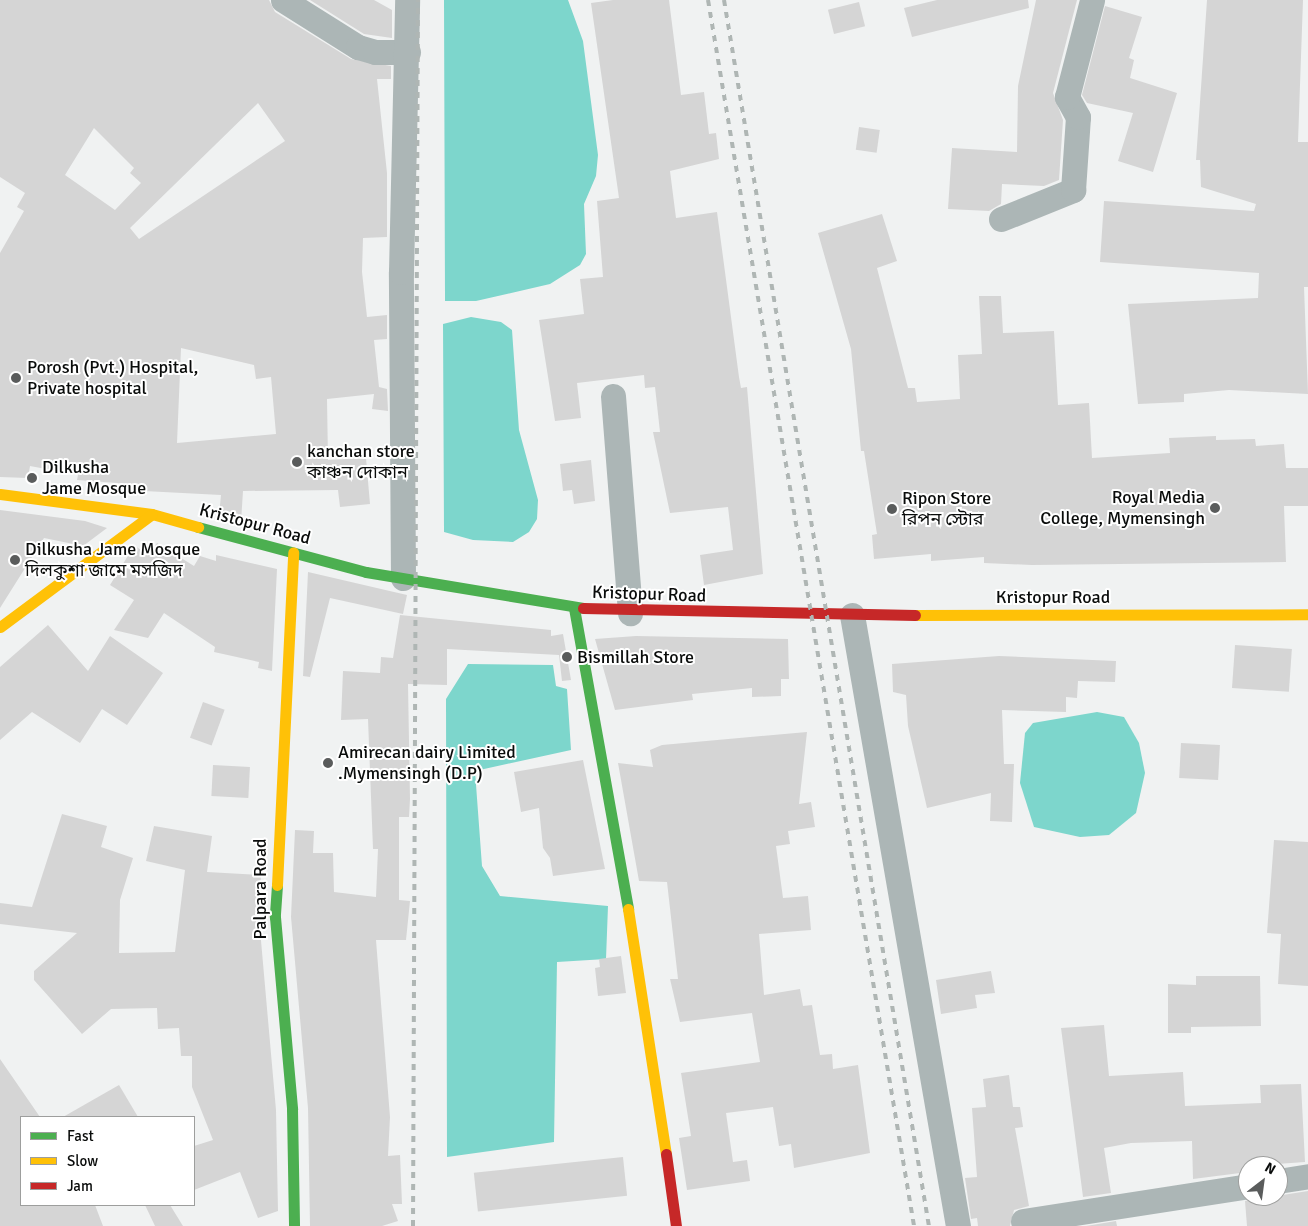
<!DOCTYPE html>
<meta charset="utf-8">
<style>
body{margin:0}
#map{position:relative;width:1308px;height:1226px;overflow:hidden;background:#f0f2f2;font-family:Signika,"Noto Sans Bengali",sans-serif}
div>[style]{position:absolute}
.water>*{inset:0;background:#7dd6cc}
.building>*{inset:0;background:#d5d5d5;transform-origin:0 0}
.street>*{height:25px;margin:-12.5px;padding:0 12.5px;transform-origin:12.5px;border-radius:12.5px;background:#acb6b6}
.fast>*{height:11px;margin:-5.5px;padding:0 5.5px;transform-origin:5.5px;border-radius:5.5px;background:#4caf50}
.slow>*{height:11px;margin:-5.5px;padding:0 5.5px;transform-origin:5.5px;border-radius:5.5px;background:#ffc107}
.jam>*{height:11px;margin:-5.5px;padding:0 5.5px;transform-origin:5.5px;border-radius:5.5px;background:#c62828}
.rail>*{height:4px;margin-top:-2px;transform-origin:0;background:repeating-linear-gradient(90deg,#afb6b4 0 6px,transparent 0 12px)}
.dots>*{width:14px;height:14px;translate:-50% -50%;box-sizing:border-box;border:2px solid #fff;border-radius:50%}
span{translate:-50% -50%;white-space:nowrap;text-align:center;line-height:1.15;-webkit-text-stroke:4px #fff;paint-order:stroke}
.poi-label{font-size:18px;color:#0a0c0b}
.left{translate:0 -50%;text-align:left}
.right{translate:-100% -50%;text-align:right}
.street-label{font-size:18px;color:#0a0c0b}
.legend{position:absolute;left:20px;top:1116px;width:175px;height:90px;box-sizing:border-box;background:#fff;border:1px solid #9d9e9d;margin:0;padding:6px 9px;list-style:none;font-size:15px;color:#0a0c0b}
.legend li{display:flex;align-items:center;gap:10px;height:25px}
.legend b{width:25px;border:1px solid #9d9e9d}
.north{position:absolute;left:1238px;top:1156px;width:50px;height:50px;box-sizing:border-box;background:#fff;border:1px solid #9d9e9d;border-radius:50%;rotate:30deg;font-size:14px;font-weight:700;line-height:20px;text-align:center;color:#0a0c0b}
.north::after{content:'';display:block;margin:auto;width:18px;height:22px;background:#5a5c5c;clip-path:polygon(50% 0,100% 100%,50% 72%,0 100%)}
</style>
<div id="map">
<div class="water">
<i style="clip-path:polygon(444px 0,568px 0,583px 41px,598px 155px,596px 176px,584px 204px,586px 254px,580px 265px,550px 284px,476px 301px,445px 301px)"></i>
<i style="clip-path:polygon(471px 317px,501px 322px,512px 330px,519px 430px,538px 500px,537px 519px,529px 532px,513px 542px,473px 540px,444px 532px,443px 324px)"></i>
<i style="clip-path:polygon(468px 664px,553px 665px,556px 686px,567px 689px,571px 750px,475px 771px,482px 866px,500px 896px,608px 906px,606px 959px,557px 962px,554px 1142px,447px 1157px,446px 699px)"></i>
<i style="clip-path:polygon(1097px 712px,1124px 717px,1139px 743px,1145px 773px,1136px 813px,1109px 835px,1080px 837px,1034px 827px,1020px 783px,1025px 733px,1033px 723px)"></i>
</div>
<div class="building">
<i style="clip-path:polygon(evenodd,0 0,269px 0,275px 12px,351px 59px,391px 66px,391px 79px,377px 79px,387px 173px,387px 237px,363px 238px,362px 272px,367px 317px,387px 315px,387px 339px,374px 340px,379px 387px,387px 389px,388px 411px,372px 409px,374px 394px,327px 399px,328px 460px,366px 458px,370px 504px,340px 507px,338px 490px,243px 491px,241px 522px,219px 516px,221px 495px,144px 491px,144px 485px,77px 480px,78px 475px,30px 466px,28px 478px,0 477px,0 253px,24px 211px,17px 207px,25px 193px,0 177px,0 0,258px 103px,285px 141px,139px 239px,130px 228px,258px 103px,0 0,94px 128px,134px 168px,130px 173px,141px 183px,115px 210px,65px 175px,94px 128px,0 0,181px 348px,254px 365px,256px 379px,271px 377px,276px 434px,177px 443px,181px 348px)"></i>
<i style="clip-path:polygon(310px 0,374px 0,392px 10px,392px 38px,364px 34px)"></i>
<i style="clip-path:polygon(613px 0,669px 0,681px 95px,704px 92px,709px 134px,716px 133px,719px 159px,670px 171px,676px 218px,717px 212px,739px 377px,741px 388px,747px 387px,763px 574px,704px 585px,700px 555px,733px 550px,728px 507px,670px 513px,653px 432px,660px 432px,655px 387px,645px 388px,644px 375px,577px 383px,581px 418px,555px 421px,539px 320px,584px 314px,580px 279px,603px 277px,597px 201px,619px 198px,591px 3px)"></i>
<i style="clip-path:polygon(937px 0,1028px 0,1029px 8px,912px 37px,904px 8px)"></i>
<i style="clip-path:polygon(1036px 0,1077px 0,1053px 93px,1063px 120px,1059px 180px,1044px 186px,1002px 184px,1001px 204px,989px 211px,948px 209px,952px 148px,1017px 152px,1018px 86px)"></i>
<i style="clip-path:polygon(1207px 0,1303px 0,1298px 142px,1308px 142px,1308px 287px,1304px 287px,1308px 394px,1229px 390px,1184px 394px,1184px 402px,1138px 404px,1128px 304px,1258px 298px,1259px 273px,1100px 262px,1104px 201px,1254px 211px,1256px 204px,1201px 187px,1200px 160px,1196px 160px)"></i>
<i style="left:859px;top:2px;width:25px;height:32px;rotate:76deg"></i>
<i style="clip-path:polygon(1105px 6px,1142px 17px,1129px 58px,1134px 60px,1130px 78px,1177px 93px,1153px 172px,1118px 161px,1133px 113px,1087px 103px,1082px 95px)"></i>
<i style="left:859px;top:127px;width:21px;height:23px;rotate:8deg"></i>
<i style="clip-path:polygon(882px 214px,897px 261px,877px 268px,908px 388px,915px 388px,917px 402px,960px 399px,958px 355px,982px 354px,979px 296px,1001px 296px,1003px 333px,1054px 331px,1058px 405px,1089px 403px,1092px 458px,1170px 453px,1169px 438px,1216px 436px,1216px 440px,1255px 439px,1256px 446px,1284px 444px,1286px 468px,1308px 468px,1308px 506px,1284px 506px,1286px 562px,1032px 565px,984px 563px,984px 557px,931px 561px,931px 554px,874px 559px,872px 535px,877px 534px,864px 451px,861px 451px,851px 349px,818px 233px)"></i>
<i style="clip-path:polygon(591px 460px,595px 501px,574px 504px,572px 490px,563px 491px,560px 464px)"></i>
<i style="clip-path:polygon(0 510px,85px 521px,107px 528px,83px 546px,44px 538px,0 608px)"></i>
<i style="clip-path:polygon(157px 543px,194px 566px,200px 556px,216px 561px,216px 555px,277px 569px,272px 671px,258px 668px,259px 662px,214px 652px,215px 647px,164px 613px,148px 638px,114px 630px,134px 600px,110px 585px,129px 554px,125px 553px,135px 546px,149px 555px)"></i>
<i style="clip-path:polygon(308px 572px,407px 595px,403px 614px,330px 598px,310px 677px,303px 676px)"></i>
<i style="clip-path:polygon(400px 615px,551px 630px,551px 636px,563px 634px,571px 680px,562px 681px,559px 655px,447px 649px,447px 685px,408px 684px,410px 799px,409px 817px,399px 817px,399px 900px,410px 901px,406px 940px,376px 940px,390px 1117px,388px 1156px,400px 1155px,402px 1204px,392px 1204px,398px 1221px,382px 1226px,310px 1226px,308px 1108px,291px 917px,295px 830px,314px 831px,313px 853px,333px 853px,334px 892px,376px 897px,378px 849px,373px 849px,368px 719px,341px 720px,343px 671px,380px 673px,381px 657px,393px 658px)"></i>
<i style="clip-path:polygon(48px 625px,88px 671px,110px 636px,163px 673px,127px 725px,102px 709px,80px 743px,32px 712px,0 740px,0 667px)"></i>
<i style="clip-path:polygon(636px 636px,788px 639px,789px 679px,781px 679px,781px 696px,752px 697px,752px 688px,692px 694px,693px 700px,615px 710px,595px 639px)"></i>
<i style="left:1235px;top:645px;width:57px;height:43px;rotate:4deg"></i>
<i style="clip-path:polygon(999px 656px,1116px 661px,1115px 682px,1078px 681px,1077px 698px,1066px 697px,1066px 712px,1002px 710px,1004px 764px,1014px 764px,1012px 822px,990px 821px,991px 793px,927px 808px,908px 726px,906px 695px,893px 692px,892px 664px)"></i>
<i style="left:203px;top:702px;width:23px;height:38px;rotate:20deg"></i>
<i style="clip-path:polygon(807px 732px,799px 804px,811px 802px,815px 827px,788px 831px,790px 844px,776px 846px,783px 898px,808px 896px,811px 930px,759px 934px,764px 995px,800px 989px,803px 1006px,812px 1005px,820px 1055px,832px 1054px,833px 1069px,858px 1065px,870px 1153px,794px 1168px,791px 1144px,779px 1146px,773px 1107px,726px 1113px,733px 1162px,747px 1160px,750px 1181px,687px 1190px,679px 1138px,691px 1136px,681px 1073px,760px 1062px,752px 1013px,680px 1022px,670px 979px,678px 979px,667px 882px,639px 881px,618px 763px,653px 767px,650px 750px,662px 745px)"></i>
<i style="left:1181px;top:743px;width:39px;height:35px;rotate:3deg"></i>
<i style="clip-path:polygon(583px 760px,605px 869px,553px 876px,550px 858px,543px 848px,539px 808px,521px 812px,514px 772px)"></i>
<i style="left:213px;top:765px;width:37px;height:31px;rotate:3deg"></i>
<i style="clip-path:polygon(62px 814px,107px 826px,101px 847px,133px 858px,120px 900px,119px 953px,175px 952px,185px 870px,146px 861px,154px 826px,212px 836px,207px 872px,261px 875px,259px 918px,276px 1110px,278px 1211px,258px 1218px,240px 1172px,194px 1190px,194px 1146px,213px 1140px,192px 1087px,192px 1056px,181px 1056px,179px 1028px,158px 1029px,157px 1008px,111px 1009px,82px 1034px,34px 980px,34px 971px,77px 933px,0 924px,0 903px,32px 907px)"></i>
<i style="clip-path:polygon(1274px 840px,1308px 842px,1308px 986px,1278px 984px,1281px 934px,1267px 933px)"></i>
<i style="clip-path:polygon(621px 956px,626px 993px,598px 996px,595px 968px,600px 967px,599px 959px)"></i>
<i style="clip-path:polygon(991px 971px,995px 993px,975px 995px,977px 1008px,941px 1014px,936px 980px)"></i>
<i style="clip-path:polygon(1196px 976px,1260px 976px,1261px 1026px,1191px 1027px,1191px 1033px,1168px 1033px,1168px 984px,1196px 985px)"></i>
<i style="clip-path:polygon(1104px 1025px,1109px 1076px,1183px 1072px,1185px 1106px,1261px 1103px,1260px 1085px,1301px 1084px,1305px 1162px,1248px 1166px,1248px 1172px,1193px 1179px,1192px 1141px,1131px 1143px,1104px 1148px,1111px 1193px,1083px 1197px,1061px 1028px)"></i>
<i style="clip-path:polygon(0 1059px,40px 1117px,21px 1117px,21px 1205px,95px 1205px,103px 1226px,0 1226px)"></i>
<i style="clip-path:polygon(1009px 1075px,1013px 1107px,1020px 1107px,1023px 1127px,1015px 1128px,1029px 1206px,1014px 1210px,1010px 1226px,978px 1226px,977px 1218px,971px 1219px,965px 1178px,977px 1177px,972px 1108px,986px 1107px,983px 1079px)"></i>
<i style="clip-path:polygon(119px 1085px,138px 1117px,63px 1117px)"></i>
<i style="left:623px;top:1157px;width:39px;height:150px;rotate:84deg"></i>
<i style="clip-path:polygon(1308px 1191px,1308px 1226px,1247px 1226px,1245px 1201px)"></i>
<i style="clip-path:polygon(145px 1205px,170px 1205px,183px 1226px,155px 1226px)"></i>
<i style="clip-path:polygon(1116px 1221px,1117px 1226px,1086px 1226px)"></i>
</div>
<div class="street">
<i style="left:283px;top:0;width:89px;rotate:32.1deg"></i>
<i style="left:358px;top:47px;width:18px;rotate:16deg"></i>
<i style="left:375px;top:52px;width:33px"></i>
<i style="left:1001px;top:219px;width:78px;rotate:-21.9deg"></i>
<i style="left:1073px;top:190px;width:73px;rotate:-86.1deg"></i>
<i style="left:1078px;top:117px;width:23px;rotate:-119deg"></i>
<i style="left:1067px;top:97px;width:100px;rotate:-75.5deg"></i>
<i style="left:613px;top:396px;width:218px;rotate:85.5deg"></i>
<i style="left:403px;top:578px;width:306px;rotate:-90.4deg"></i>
<i style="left:401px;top:272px;width:272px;rotate:-88.7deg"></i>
<i style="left:852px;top:615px;width:620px;rotate:80.16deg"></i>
<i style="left:1278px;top:1181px;width:30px;rotate:-9deg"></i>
<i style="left:1023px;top:1221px;width:228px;rotate:-8.8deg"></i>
</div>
<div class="fast">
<i style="left:198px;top:527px;width:174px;rotate:15deg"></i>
<i style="left:366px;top:572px;width:220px;rotate:9.4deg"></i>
<i style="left:574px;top:608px;width:306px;rotate:79.8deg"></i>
<i style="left:277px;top:885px;width:32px;rotate:94deg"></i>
<i style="left:275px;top:917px;width:193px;rotate:84.9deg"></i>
<i style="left:292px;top:1109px;width:117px;rotate:89deg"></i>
</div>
<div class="slow">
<i style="left:0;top:494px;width:153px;rotate:7.5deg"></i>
<i style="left:152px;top:514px;width:48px;rotate:15.8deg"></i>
<i style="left:915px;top:615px;width:393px;rotate:-0.1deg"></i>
<i style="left:0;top:627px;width:189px;rotate:-36.6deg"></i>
<i style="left:277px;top:885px;width:333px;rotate:-87.2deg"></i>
<i style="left:628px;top:909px;width:248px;rotate:81.2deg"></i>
</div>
<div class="jam">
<i style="left:583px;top:608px;width:332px;rotate:1.2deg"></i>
<i style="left:666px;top:1154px;width:73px;rotate:82.1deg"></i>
</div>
<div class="rail">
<i style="left:708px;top:0;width:1243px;rotate:80.46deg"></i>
<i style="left:724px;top:0;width:1243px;rotate:80.51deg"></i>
<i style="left:413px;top:1226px;width:1226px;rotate:-89.77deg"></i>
</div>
<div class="dots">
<i style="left:16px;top:378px;background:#5a5c5c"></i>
<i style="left:297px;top:462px;background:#5a5c5c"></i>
<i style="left:32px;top:478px;background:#5a5c5c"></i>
<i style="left:1215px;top:508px;background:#5a5c5c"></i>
<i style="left:892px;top:509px;background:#5a5c5c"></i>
<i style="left:15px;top:560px;background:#5a5c5c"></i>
<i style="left:567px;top:657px;background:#5a5c5c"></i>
<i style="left:328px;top:763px;background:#5a5c5c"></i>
</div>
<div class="poi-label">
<span class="left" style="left:27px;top:378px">Porosh (Pvt.) Hospital,<br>Private hospital</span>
<span class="left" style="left:307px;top:462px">kanchan store<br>কাঞ্চন দোকান</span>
<span class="left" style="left:42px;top:478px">Dilkusha<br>Jame Mosque</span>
<span class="right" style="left:1205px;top:508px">Royal Media<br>College, Mymensingh</span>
<span class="left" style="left:902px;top:509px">Ripon Store<br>রিপন স্টোর</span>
<span class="left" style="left:25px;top:560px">Dilkusha Jame Mosque<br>দিলকুশা জামে মসজিদ</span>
<span class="left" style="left:577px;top:657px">Bismillah Store</span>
<span class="left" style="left:338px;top:763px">Amirecan dairy Limited<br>.Mymensingh (D.P)</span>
</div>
<div class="street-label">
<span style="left:255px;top:524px;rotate:15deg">Kristopur Road</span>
<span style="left:649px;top:594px;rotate:2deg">Kristopur Road</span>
<span style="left:1053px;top:597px">Kristopur Road</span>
<span style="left:260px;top:889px;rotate:-90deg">Palpara Road</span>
</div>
<ul class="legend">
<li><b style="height:6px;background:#4caf50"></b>Fast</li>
<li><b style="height:6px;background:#ffc107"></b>Slow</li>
<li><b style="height:6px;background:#c62828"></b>Jam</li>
</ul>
<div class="north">N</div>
</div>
